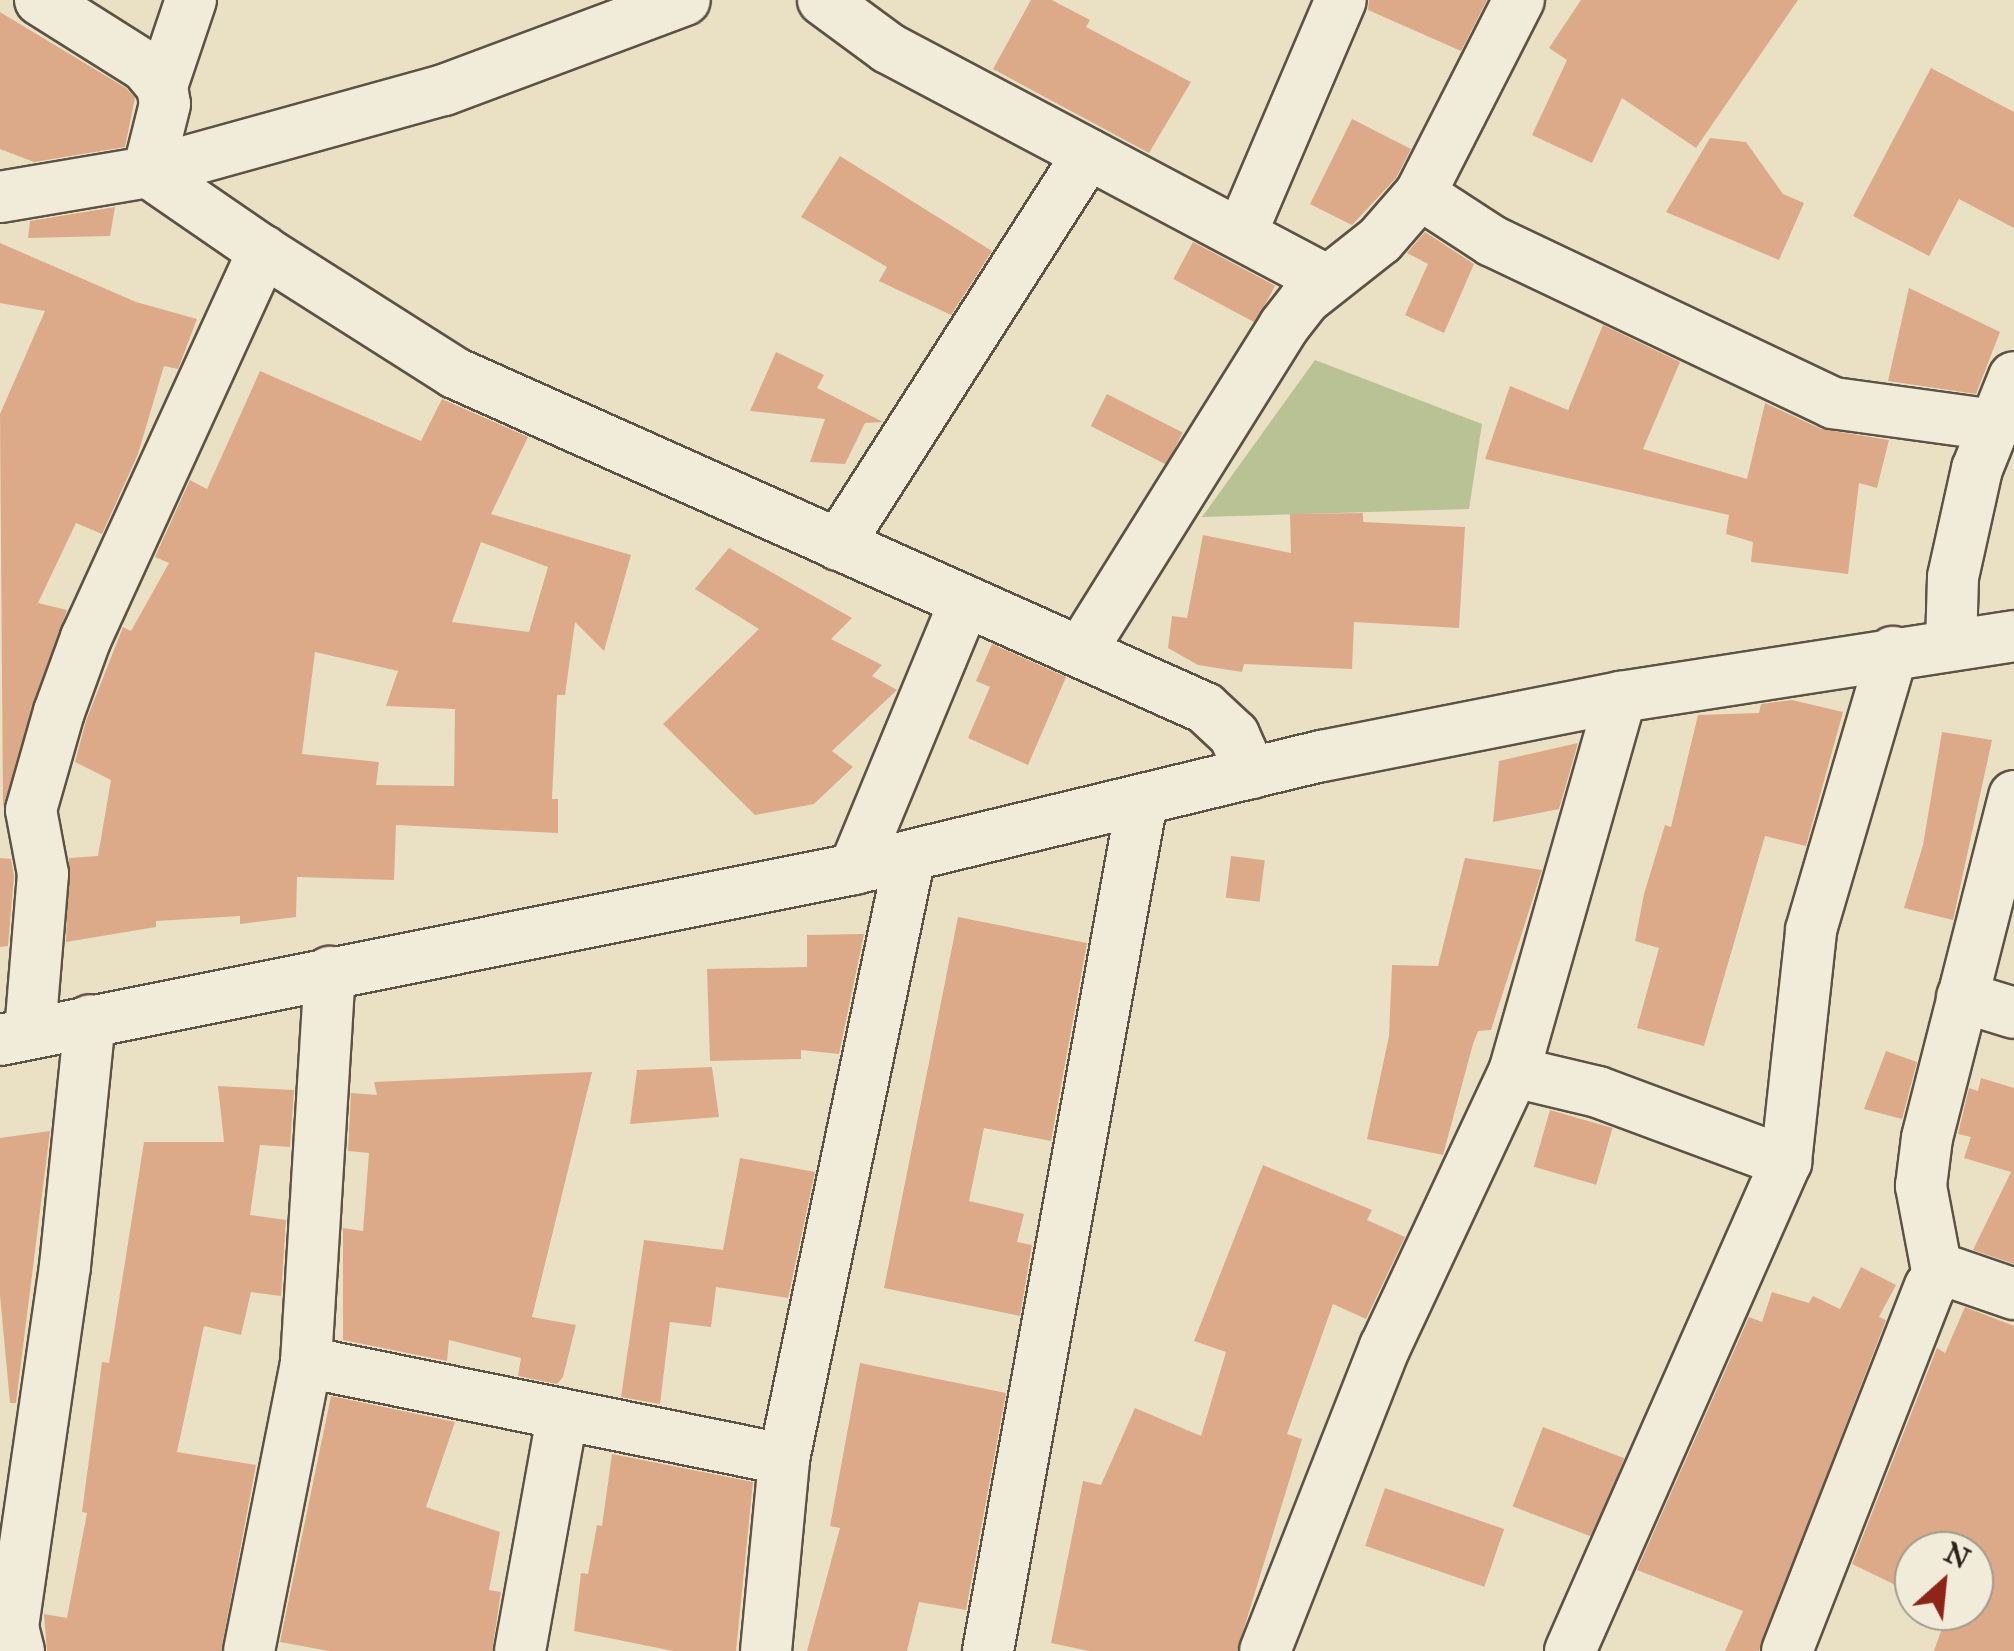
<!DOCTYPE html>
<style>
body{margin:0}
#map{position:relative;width:2014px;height:1651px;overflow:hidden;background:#eae1c5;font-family:"IM FELL Great Primer",serif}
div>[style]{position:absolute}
.green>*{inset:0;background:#b8c294}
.building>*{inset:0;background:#dcaa89;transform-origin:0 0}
.roads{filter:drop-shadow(2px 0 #5c5245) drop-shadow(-2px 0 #5c5245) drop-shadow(0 2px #5c5245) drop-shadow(0 -2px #5c5245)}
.minor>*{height:50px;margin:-25px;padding:0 25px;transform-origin:25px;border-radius:25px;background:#f1ecd9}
span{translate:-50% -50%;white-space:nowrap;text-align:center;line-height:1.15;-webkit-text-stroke:8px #f1ecd9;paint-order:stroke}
.north{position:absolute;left:1894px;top:1531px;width:100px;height:100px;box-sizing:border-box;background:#f1ecd9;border:2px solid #a29b8d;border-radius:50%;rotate:27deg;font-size:28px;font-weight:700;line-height:40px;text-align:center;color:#2c221a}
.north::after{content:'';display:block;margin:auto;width:35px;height:45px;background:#8f2418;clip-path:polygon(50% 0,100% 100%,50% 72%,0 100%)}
</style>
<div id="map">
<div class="green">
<i style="clip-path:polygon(1315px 360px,1482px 424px,1469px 509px,1202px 517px)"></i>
</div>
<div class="building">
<i style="clip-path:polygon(1031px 0,1052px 0,1090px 20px,1086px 27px,1191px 82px,1149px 153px,993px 69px)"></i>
<i style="clip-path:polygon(1369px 0,1487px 0,1461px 51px,1368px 10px)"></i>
<i style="clip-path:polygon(1581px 0,1798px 0,1696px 148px,1622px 98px,1592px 163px,1532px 135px,1567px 60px,1549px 48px)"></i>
<i style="clip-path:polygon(0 12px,126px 88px,135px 98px,125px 147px,34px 162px,0 149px)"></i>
<i style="clip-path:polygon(1931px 68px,2014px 112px,2014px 228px,1959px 199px,1929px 256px,1853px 216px)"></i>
<i style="clip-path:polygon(1352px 119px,1411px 149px,1396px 178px,1352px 225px,1310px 204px)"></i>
<i style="clip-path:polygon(1710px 138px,1746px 142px,1783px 194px,1804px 203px,1779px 260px,1666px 212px)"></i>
<i style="clip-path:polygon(840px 156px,992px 251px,951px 315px,879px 281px,887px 267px,801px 217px)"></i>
<i style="clip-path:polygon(115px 207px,110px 236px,28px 238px,30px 221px)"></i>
<i style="clip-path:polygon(1425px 232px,1474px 264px,1444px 333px,1405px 315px,1428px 264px,1407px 253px)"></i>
<i style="left:1193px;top:242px;width:93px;height:42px;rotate:28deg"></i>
<i style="clip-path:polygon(0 243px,136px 302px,197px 319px,178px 369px,164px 366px,138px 454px,102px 534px,76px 523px,38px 603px,67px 610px,3px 807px,0 414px,45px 311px,0 303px)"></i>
<i style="clip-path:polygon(1909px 288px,2000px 332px,1976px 394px,1888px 381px)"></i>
<i style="clip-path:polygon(1603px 325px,1680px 362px,1643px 449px,1747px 479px,1765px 403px,1821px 429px,1889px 440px,1877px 488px,1859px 483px,1848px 574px,1751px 562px,1753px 542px,1726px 534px,1729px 515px,1485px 459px,1510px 386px,1568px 410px)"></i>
<i style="clip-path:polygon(776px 352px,824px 375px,817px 388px,883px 422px,865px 423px,845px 464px,810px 462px,825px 419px,750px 411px)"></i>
<i style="clip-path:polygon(evenodd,260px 371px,421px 441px,442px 399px,528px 437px,491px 514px,631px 555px,604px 651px,575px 622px,565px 695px,557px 695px,552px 799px,558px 799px,558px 833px,396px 825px,394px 880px,297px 877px,296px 917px,240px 924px,240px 916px,156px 921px,156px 927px,66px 942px,69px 858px,98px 856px,111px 780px,75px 762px,86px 721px,123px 627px,131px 631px,169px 563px,155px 557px,190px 480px,207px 489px,260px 371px,481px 542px,548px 567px,529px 632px,452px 622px,481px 542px,260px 371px,315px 652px,398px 671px,386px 706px,455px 709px,454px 786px,376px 785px,379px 762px,302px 754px,315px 652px)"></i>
<i style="left:1107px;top:394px;width:85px;height:36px;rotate:27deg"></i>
<i style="clip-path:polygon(1363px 513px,1363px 522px,1465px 527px,1459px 628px,1354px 622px,1352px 669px,1244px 664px,1242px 672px,1198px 665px,1168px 648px,1172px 616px,1187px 618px,1203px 535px,1291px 553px,1290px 514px)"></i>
<i style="clip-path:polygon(729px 548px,852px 618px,831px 639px,882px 665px,872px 676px,897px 690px,832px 751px,853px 767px,814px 804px,755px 815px,663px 724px,759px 629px,695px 589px)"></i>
<i style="clip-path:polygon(992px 644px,1066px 677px,1028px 765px,968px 738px,990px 687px,976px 681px)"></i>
<i style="clip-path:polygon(1792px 700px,1843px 712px,1806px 846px,1765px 836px,1704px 1046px,1637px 1028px,1659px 948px,1635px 941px,1644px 894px,1665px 825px,1671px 827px,1698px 715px,1759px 713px,1761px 704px)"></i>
<i style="clip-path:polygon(1942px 732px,1992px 740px,1953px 920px,1904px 908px,1923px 845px)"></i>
<i style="clip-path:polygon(1578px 743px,1559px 809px,1493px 822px,1499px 761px)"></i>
<i style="left:1231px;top:856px;width:34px;height:42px;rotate:7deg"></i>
<i style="clip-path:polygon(0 858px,11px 859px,14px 876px,8px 946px,0 947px)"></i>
<i style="clip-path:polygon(1465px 858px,1542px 870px,1491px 1030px,1478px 1031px,1473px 1044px,1443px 1155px,1367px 1139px,1389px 1036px,1392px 965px,1438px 966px)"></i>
<i style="clip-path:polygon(958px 917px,1087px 943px,1051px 1141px,984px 1128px,969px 1201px,1024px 1214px,1017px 1242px,1032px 1245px,1020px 1316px,884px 1288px)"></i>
<i style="clip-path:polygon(864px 934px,839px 1054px,801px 1050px,801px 1059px,710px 1061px,707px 969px,807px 967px,807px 935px)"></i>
<i style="clip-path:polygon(1886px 1051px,1917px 1062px,1902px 1119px,1864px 1109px)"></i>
<i style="clip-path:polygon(712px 1067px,719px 1117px,630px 1124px,637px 1070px)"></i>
<i style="clip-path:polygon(592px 1072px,532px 1317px,576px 1325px,563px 1377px,557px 1384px,518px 1376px,521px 1358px,449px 1340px,447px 1361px,343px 1340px,343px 1228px,363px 1231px,369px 1153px,348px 1151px,351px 1093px,377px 1095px,374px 1082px)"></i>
<i style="clip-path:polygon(1981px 1078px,2014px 1088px,2014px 1264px,1973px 1250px,2011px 1172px,1964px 1158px,1971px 1137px,1958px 1134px,1969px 1088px,1978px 1091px)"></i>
<i style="clip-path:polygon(218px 1086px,294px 1090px,290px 1147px,260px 1145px,250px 1215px,286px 1220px,281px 1296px,251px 1292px,241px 1335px,204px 1326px,177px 1452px,256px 1465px,221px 1651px,47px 1651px,44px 1614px,67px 1618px,87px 1513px,82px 1512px,102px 1362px,109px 1363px,144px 1142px,224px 1142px)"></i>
<i style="left:1550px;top:1110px;width:65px;height:59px;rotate:16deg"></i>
<i style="clip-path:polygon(50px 1131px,16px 1403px,10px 1403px,0 1295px,0 1138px)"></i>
<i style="clip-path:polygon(740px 1158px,815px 1172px,788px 1298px,716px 1287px,711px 1327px,670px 1322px,660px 1404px,621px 1397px,644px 1240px,723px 1250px)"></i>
<i style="clip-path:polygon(1263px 1165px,1372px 1210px,1367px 1220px,1405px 1237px,1366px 1319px,1333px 1304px,1287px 1434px,1302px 1439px,1237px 1651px,1089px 1651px,1051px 1643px,1083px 1481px,1101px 1485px,1135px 1408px,1201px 1436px,1226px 1352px,1194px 1341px)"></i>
<i style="clip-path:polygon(1861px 1267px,1896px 1285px,1879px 1317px,1886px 1320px,1759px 1651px,1725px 1651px,1743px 1611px,1637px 1570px,1749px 1317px,1762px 1322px,1772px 1292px,1809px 1303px,1813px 1296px,1840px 1309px)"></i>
<i style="clip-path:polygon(1965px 1307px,2014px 1326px,2014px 1651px,1934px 1651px,1948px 1611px,1974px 1611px,1974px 1551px,1914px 1551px,1914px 1594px,1852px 1564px,1937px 1348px,1945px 1353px)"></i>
<i style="clip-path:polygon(860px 1363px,1006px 1393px,966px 1610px,919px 1602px,907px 1651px,807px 1651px,840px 1528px,830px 1526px)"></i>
<i style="clip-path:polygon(331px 1396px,455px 1422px,426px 1507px,500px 1532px,489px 1590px,501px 1592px,492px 1651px,329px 1651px,280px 1642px)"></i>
<i style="left:1543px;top:1427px;width:87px;height:85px;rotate:21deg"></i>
<i style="clip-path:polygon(612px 1454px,753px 1482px,736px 1651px,673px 1651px,574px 1631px,581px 1573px,588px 1574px,597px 1525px,602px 1526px)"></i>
<i style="left:1385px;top:1488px;width:126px;height:61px;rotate:19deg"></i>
</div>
<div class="roads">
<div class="minor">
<i style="left:40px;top:0;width:124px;rotate:32.2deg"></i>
<i style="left:145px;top:66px;width:26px;rotate:50deg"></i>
<i style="left:162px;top:86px;width:18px;rotate:81deg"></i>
<i style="left:165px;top:104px;width:70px;rotate:104deg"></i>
<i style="left:148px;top:172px;width:140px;rotate:34.5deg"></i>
<i style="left:263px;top:251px;width:227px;rotate:32.4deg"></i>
<i style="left:455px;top:373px;width:821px;rotate:24.07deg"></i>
<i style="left:1205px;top:708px;width:40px;rotate:43deg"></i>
<i style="left:1234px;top:735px;width:42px;rotate:65.9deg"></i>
<i style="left:823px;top:0;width:81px;rotate:36.4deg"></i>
<i style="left:888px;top:48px;width:497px;rotate:27.9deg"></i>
<i style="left:162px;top:86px;width:91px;rotate:-71.4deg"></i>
<i style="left:1420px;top:194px;width:86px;rotate:33.1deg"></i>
<i style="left:1492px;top:241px;width:378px;rotate:25.4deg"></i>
<i style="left:1833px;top:403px;width:162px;rotate:7.8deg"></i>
<i style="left:0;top:197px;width:150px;rotate:-9.6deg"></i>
<i style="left:148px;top:172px;width:307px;rotate:-15.5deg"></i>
<i style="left:444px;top:90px;width:257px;rotate:-20.5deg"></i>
<i style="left:1241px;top:234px;width:254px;rotate:-66.9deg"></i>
<i style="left:838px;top:545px;width:464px;rotate:-57.4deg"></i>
<i style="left:1951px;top:645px;width:68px;rotate:-88.3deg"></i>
<i style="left:1953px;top:577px;width:111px;rotate:-77.5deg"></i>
<i style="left:1977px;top:469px;width:99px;rotate:-68.1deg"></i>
<i style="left:1081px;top:651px;width:383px;rotate:-58deg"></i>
<i style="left:1284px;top:326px;width:33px;rotate:-52deg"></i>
<i style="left:1304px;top:300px;width:97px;rotate:-38.3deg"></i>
<i style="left:1380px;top:240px;width:61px;rotate:-49deg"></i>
<i style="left:1420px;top:194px;width:218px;rotate:-63deg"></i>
<i style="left:854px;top:869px;width:290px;rotate:-67.5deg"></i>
<i style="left:1962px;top:997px;width:54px;rotate:17.1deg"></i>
<i style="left:30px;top:1032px;width:159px;rotate:-85.3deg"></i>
<i style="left:43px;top:874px;width:65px;rotate:-100.6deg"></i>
<i style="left:31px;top:810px;width:102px;rotate:-74.1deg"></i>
<i style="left:59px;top:712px;width:79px;rotate:-70deg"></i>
<i style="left:86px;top:638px;width:426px;rotate:-65.4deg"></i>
<i style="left:0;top:1040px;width:871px;rotate:-11.32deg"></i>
<i style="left:854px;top:869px;width:481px;rotate:-13.6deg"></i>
<i style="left:1322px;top:756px;width:305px;rotate:-11.2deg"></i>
<i style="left:1621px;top:697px;width:398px;rotate:-8.8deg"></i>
<i style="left:1514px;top:1072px;width:86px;rotate:13.4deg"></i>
<i style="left:1598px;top:1092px;width:201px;rotate:20.4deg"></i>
<i style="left:1938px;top:1276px;width:92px;rotate:-100.7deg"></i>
<i style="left:1921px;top:1186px;width:48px;rotate:-82.9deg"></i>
<i style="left:1927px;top:1138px;width:353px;rotate:-75.7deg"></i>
<i style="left:306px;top:1362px;width:488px;rotate:11.5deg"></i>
<i style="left:19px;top:1651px;width:25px;rotate:-104deg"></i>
<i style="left:13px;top:1627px;width:365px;rotate:-81.8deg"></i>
<i style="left:65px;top:1266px;width:247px;rotate:-84.2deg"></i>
<i style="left:249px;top:1651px;width:295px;rotate:-78.8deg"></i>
<i style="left:306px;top:1362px;width:391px;rotate:-86.5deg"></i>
<i style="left:520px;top:1651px;width:238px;rotate:-79.8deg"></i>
<i style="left:766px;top:1651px;width:193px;rotate:-84.6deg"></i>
<i style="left:784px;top:1459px;width:616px;rotate:-78.2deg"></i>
<i style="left:988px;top:1651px;width:864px;rotate:-79.73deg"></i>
<i style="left:1265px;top:1651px;width:327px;rotate:-68.5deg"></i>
<i style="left:1385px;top:1347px;width:304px;rotate:-64.9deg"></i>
<i style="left:1514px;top:1072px;width:390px;rotate:-74.1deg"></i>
<i style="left:1570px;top:1651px;width:535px;rotate:-66.17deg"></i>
<i style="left:1786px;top:1162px;width:233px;rotate:-83.8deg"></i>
<i style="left:1811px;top:930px;width:290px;rotate:-73.6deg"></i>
<i style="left:1787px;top:1651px;width:391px;rotate:-68.6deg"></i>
<i style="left:1930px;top:1287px;width:14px;rotate:-54deg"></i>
<i style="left:1938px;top:1276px;width:15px;rotate:-11deg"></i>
<i style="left:1953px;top:1273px;width:65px;rotate:19deg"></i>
</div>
</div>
<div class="north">N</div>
</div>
